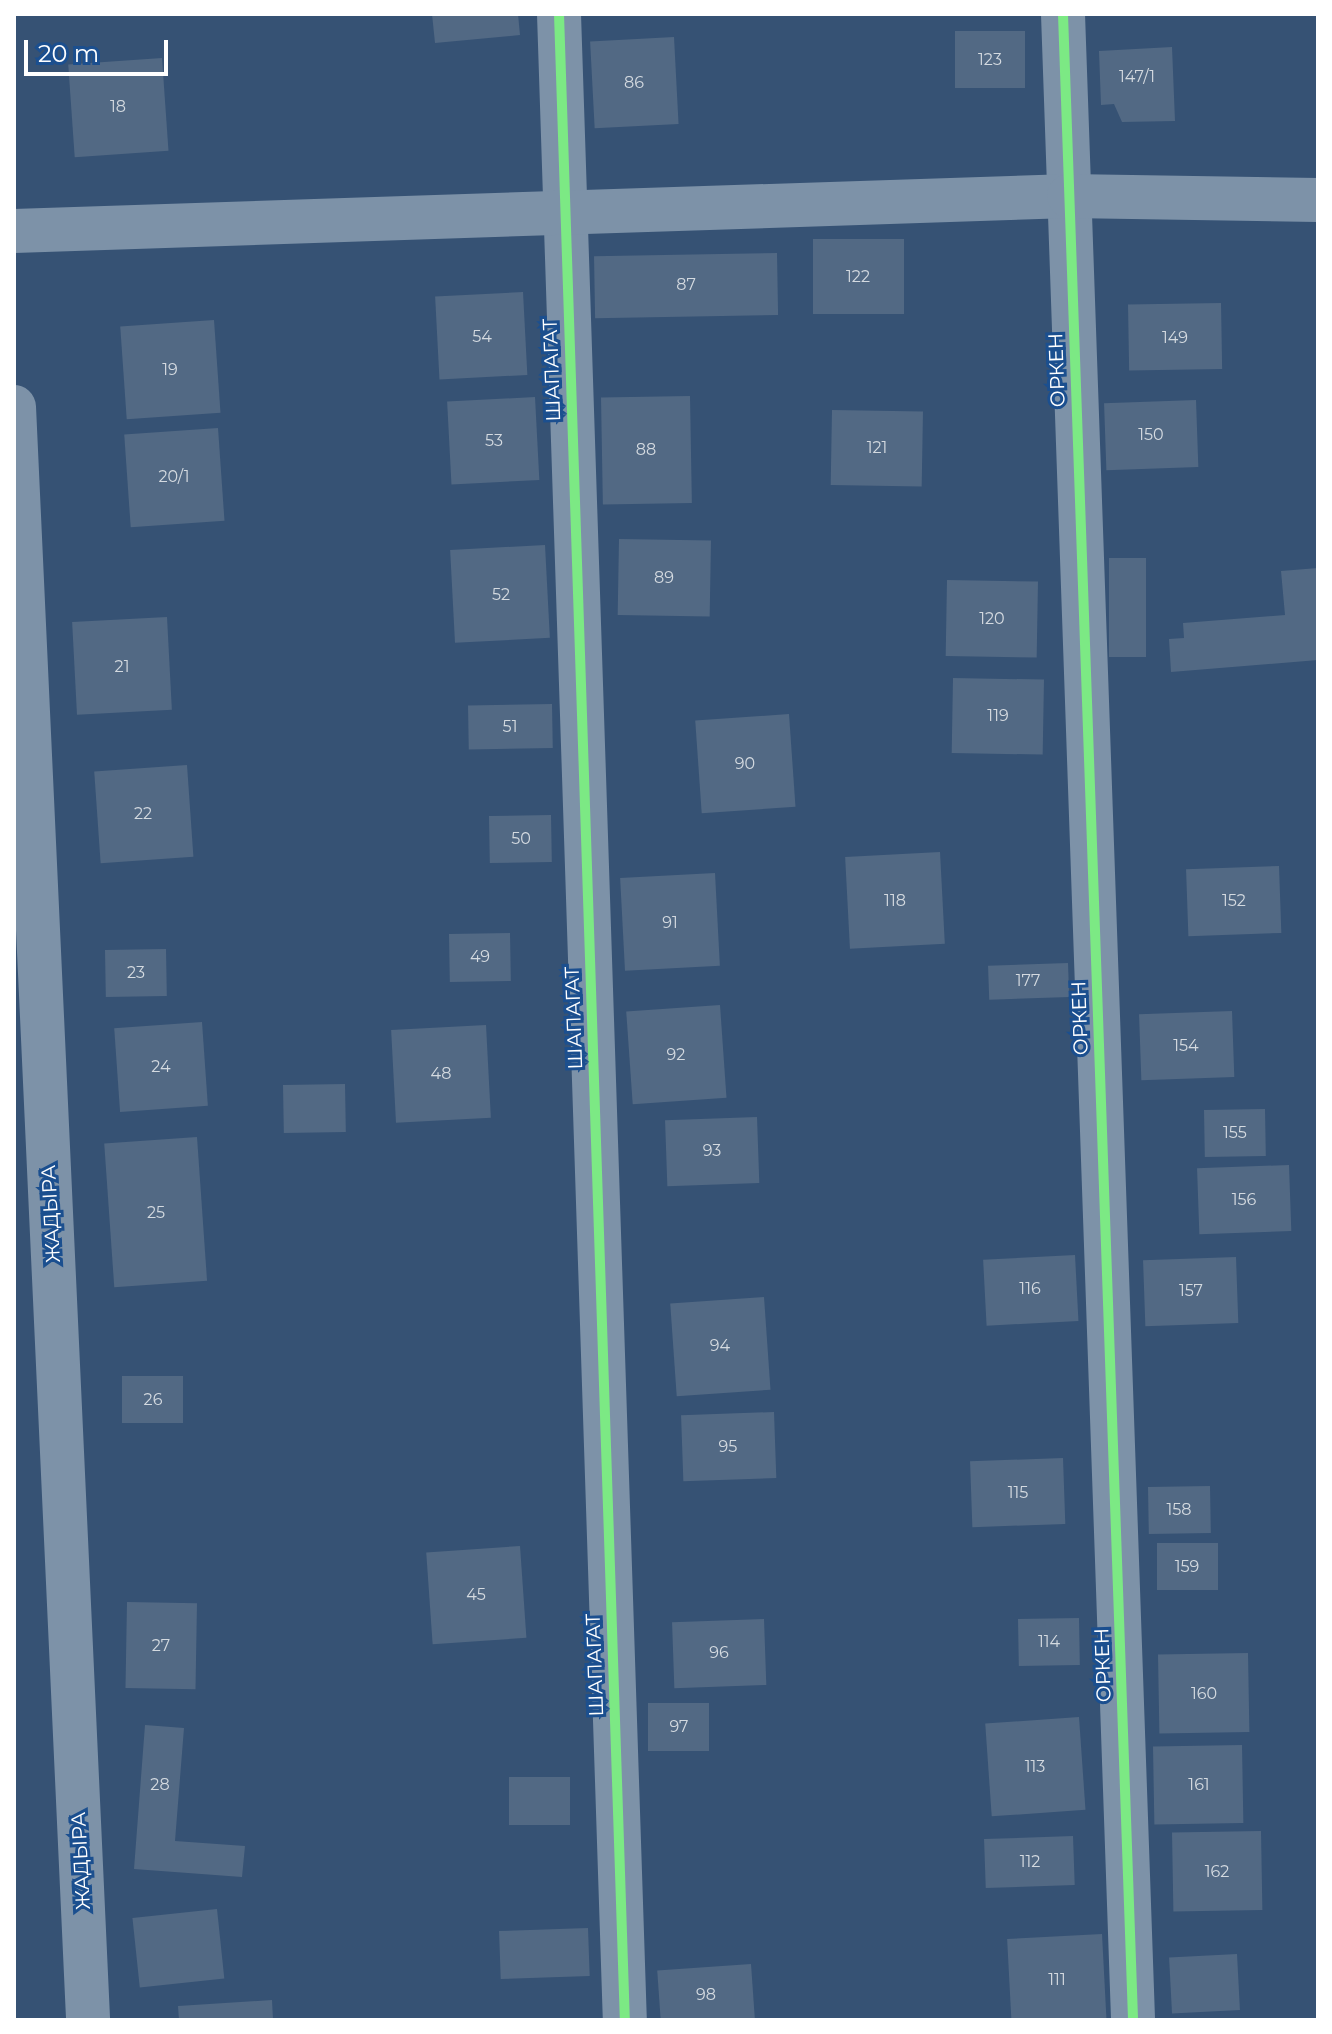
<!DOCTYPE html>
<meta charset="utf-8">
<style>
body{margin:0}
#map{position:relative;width:1332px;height:2034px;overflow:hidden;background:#365274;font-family:Montserrat,sans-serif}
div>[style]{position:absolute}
.building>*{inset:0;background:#526984;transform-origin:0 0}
.minor>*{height:44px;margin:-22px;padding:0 22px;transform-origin:22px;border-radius:22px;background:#7d92a8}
.cycleway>*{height:10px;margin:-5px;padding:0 5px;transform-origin:5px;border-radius:5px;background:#7ce984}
span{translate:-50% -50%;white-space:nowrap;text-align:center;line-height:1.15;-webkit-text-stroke:6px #1b4f8f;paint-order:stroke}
.number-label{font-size:16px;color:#d4dae0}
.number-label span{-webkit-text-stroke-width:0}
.street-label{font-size:20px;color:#fff}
.frame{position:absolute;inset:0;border:16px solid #fff;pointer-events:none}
.scale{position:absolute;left:24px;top:40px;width:144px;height:36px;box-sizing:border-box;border:4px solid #fff;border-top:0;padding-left:10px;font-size:24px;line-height:28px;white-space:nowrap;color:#fff;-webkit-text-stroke:6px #1b4f8f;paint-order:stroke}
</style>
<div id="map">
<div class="building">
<i style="clip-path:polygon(432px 14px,518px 14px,520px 35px,435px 43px)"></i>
<i style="left:955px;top:31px;width:70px;height:57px"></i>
<i style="left:674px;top:37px;width:87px;height:84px;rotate:87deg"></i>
<i style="clip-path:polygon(1172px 47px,1175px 121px,1122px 122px,1114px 104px,1101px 105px,1099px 51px)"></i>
<i style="left:162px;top:58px;width:93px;height:94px;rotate:86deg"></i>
<i style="left:813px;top:239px;width:91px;height:75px"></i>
<i style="left:777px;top:253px;width:62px;height:183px;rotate:89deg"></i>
<i style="left:523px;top:292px;width:83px;height:88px;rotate:87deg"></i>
<i style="left:1221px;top:303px;width:66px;height:93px;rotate:89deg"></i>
<i style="left:214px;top:320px;width:93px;height:94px;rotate:86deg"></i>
<i style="left:690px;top:396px;width:107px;height:89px;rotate:89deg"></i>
<i style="left:535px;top:397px;width:83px;height:88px;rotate:87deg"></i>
<i style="left:1196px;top:400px;width:67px;height:92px;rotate:88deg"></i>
<i style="left:832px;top:410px;width:91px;height:75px;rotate:1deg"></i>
<i style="left:218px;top:428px;width:93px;height:94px;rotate:86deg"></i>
<i style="left:619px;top:539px;width:92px;height:76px;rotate:1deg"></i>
<i style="left:545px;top:545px;width:93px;height:95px;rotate:87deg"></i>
<i style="left:1109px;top:558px;width:37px;height:99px"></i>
<i style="clip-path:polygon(1318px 568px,1318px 660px,1171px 672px,1169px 639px,1184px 638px,1183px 623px,1285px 615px,1281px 571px)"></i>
<i style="left:947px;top:580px;width:91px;height:76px;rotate:1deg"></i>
<i style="left:167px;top:617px;width:93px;height:95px;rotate:87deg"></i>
<i style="left:953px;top:678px;width:91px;height:75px;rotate:1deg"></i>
<i style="left:552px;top:704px;width:44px;height:84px;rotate:89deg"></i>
<i style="left:789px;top:714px;width:93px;height:94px;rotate:86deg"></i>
<i style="left:187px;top:765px;width:92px;height:93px;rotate:86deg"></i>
<i style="left:551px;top:815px;width:47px;height:62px;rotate:89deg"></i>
<i style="left:940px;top:852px;width:92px;height:95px;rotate:87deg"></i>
<i style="left:1279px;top:866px;width:67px;height:93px;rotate:88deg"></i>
<i style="left:715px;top:873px;width:93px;height:95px;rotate:87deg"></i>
<i style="left:510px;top:933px;width:48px;height:61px;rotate:89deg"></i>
<i style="left:166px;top:949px;width:47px;height:61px;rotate:89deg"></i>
<i style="left:1068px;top:963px;width:34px;height:80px;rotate:88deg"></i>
<i style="left:720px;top:1005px;width:93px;height:94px;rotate:86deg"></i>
<i style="left:1232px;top:1011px;width:66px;height:93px;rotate:88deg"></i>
<i style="left:202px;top:1022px;width:84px;height:88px;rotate:86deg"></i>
<i style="left:486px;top:1025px;width:93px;height:95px;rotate:87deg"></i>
<i style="left:345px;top:1084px;width:48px;height:62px;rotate:89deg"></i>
<i style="left:1265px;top:1109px;width:47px;height:61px;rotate:89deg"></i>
<i style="left:757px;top:1117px;width:66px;height:92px;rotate:88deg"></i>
<i style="left:197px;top:1137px;width:144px;height:93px;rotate:86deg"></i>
<i style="left:1289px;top:1165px;width:66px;height:92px;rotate:88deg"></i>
<i style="left:1075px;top:1255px;width:66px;height:92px;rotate:87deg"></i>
<i style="left:1236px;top:1257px;width:66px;height:93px;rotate:88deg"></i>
<i style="left:764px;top:1297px;width:93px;height:94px;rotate:86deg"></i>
<i style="left:183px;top:1376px;width:47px;height:61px;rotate:90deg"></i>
<i style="left:774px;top:1412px;width:66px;height:93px;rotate:88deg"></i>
<i style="left:1063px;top:1458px;width:66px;height:93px;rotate:88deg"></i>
<i style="left:1210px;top:1486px;width:47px;height:62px;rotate:89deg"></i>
<i style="left:1218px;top:1543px;width:47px;height:61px;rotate:90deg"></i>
<i style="left:520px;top:1546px;width:92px;height:94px;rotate:86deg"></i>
<i style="left:127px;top:1602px;width:70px;height:86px;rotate:1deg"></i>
<i style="left:1079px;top:1618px;width:47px;height:61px;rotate:89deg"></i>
<i style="left:764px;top:1619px;width:66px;height:92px;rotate:88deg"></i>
<i style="left:1248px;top:1653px;width:79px;height:90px;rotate:89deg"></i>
<i style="left:648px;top:1703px;width:61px;height:48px"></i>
<i style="left:1079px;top:1717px;width:93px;height:94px;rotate:86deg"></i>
<i style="clip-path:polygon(145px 1725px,184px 1728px,175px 1841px,245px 1846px,242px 1877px,134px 1869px)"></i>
<i style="left:1242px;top:1745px;width:78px;height:89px;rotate:89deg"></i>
<i style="left:570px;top:1777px;width:48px;height:61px;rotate:90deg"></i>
<i style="left:1261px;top:1831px;width:79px;height:89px;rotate:89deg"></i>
<i style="left:1073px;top:1836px;width:49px;height:89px;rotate:88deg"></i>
<i style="left:217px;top:1909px;width:70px;height:85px;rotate:84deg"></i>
<i style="left:588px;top:1928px;width:48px;height:89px;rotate:88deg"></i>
<i style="left:1102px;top:1934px;width:86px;height:95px;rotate:87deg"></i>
<i style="left:1237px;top:1954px;width:56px;height:68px;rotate:87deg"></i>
<i style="left:751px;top:1964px;width:56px;height:94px;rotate:86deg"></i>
<i style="clip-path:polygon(272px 2000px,273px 2020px,179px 2020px,178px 2006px)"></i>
</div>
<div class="minor">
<i style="left:559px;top:14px;width:2007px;rotate:88.12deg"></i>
<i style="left:1063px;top:14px;width:2007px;rotate:88deg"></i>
<i style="left:14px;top:231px;width:1056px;rotate:-1.9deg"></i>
<i style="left:1069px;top:196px;width:249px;rotate:0.9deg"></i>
<i style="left:14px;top:407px;width:1615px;rotate:87.37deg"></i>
</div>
<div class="cycleway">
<i style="left:559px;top:14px;width:2007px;rotate:88.12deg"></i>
<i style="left:1063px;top:14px;width:2007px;rotate:88deg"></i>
</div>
<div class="number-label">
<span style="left:990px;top:60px">123</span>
<span style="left:1137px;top:77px">147/1</span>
<span style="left:634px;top:83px">86</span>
<span style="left:118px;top:107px">18</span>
<span style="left:858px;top:277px">122</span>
<span style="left:686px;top:285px">87</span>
<span style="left:482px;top:337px">54</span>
<span style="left:1175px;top:338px">149</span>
<span style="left:170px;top:370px">19</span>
<span style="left:1151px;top:435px">150</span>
<span style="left:494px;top:441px">53</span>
<span style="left:877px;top:448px">121</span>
<span style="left:646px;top:450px">88</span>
<span style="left:174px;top:477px">20/1</span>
<span style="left:664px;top:578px">89</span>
<span style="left:501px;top:595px">52</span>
<span style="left:992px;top:619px">120</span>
<span style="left:122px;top:667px">21</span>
<span style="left:998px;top:716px">119</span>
<span style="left:510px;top:727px">51</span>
<span style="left:745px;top:764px">90</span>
<span style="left:143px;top:814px">22</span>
<span style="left:521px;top:839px">50</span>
<span style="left:895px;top:901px">118</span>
<span style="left:1234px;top:901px">152</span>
<span style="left:670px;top:923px">91</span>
<span style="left:480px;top:957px">49</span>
<span style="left:136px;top:973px">23</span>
<span style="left:1028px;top:981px">177</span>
<span style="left:1186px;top:1046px">154</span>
<span style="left:676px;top:1055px">92</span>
<span style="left:161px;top:1067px">24</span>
<span style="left:441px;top:1074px">48</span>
<span style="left:1235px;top:1133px">155</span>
<span style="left:712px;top:1151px">93</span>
<span style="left:1244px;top:1200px">156</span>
<span style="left:156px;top:1213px">25</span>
<span style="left:1030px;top:1289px">116</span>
<span style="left:1191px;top:1291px">157</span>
<span style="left:720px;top:1346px">94</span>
<span style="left:153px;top:1400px">26</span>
<span style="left:728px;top:1447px">95</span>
<span style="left:1018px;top:1493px">115</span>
<span style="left:1179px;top:1510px">158</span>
<span style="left:1187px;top:1567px">159</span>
<span style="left:476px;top:1595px">45</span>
<span style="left:1049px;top:1642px">114</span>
<span style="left:161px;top:1646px">27</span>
<span style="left:719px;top:1653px">96</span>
<span style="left:1204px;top:1694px">160</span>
<span style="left:679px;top:1727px">97</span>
<span style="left:1035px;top:1767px">113</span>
<span style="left:160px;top:1785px">28</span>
<span style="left:1199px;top:1785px">161</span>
<span style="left:1030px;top:1862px">112</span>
<span style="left:1217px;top:1872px">162</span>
<span style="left:1057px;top:1980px">111</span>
<span style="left:706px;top:1995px">98</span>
</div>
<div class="street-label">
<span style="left:552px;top:370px;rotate:-92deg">ШАПАГАТ</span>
<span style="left:1057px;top:370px;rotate:-92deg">ОРКЕН</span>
<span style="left:574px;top:1018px;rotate:-92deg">ШАПАГАТ</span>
<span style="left:1080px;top:1018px;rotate:-92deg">ОРКЕН</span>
<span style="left:51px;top:1214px;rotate:-93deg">ЖАДЫРА</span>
<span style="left:595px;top:1665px;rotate:-92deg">ШАПАГАТ</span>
<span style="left:1103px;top:1665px;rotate:-92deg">ОРКЕН</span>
<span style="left:81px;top:1861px;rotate:-93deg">ЖАДЫРА</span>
</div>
<div class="frame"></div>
<div class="scale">20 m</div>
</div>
